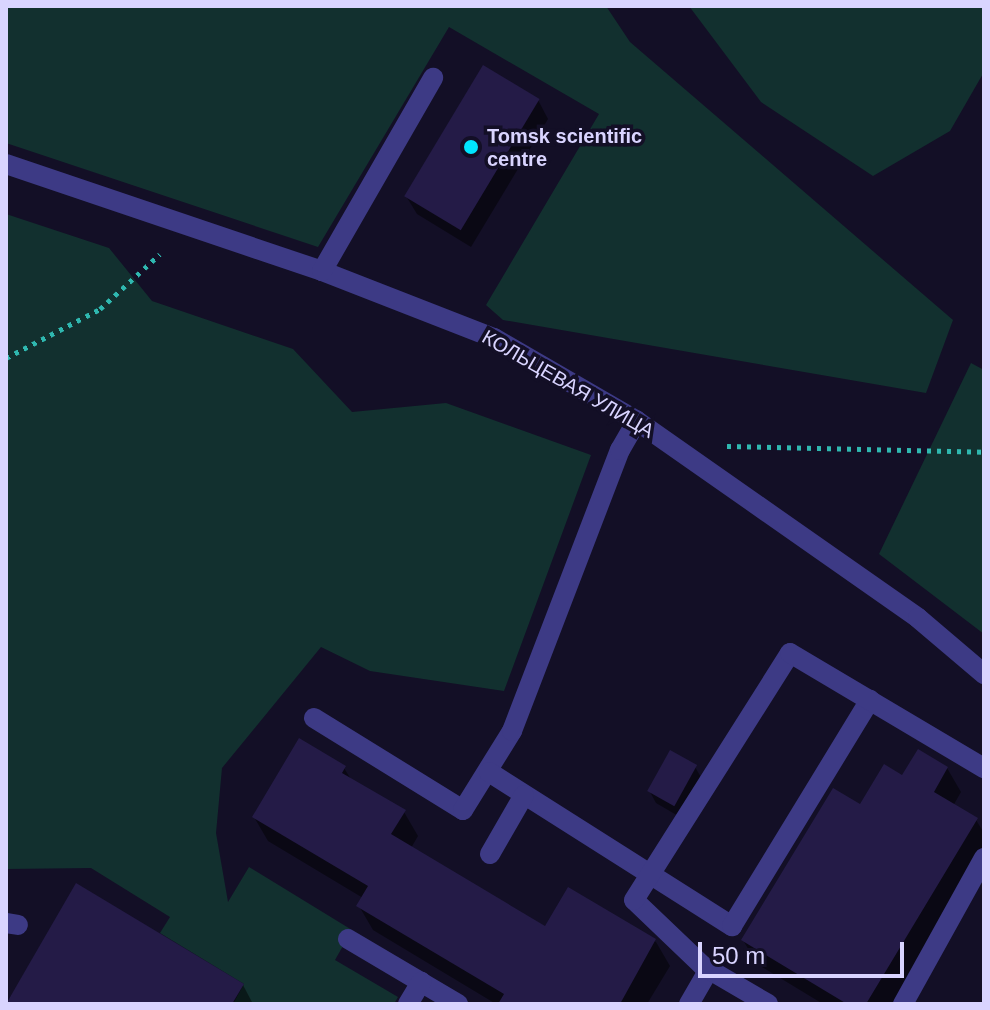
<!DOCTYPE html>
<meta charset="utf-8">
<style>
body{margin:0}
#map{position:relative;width:990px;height:1010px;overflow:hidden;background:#130f26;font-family:Arial,sans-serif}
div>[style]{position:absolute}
.green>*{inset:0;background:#12302f}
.shadow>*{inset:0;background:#0007}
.building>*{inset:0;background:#241b47;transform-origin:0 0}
.path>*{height:5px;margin-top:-2.5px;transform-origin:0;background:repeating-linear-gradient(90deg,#2fb8b0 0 4px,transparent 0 10px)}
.minor>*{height:20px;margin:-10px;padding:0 10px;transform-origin:10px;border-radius:10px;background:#3d3a85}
.dots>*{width:22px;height:22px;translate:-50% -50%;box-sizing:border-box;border:4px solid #130f26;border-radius:50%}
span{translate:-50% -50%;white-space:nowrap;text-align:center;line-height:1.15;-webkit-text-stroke:7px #130f26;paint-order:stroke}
.poi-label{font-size:20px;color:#d9d4ff;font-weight:700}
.left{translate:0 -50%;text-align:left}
.street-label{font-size:20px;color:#d9d4ff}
.frame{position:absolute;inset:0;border:8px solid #d9d4ff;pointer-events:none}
.scale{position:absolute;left:698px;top:942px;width:206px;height:36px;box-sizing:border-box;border:4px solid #d9d4ff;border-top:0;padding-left:10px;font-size:24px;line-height:28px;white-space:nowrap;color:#d9d4ff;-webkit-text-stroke:6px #130f26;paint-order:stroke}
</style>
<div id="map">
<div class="green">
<i style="clip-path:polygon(6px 6px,606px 6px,630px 42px,953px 320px,926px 393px,503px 320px,486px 305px,599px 114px,449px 27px,318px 247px,6px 143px)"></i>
<i style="clip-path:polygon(689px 6px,984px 6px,984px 72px,950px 131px,873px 176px,761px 102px)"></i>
<i style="clip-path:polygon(6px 214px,109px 248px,152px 301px,293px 349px,352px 412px,446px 403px,591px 455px,504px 691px,370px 671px,321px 647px,222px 768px,216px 833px,228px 902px,249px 867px,352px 930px,335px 960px,398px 997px,394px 1004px,233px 1004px,244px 984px,160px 933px,170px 917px,91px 868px,6px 869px)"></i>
<i style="clip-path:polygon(971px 363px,984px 370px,984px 634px,879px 554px)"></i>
</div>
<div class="shadow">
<i style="clip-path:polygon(538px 100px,548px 119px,471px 247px,417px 214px,406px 196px)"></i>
<i style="clip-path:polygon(695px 767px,702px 779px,680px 817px,656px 803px,649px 790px)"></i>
<i style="clip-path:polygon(344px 768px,352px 781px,404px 812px,418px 836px,411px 848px,545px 929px,569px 889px,656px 942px,670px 966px,647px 1004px,496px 1004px,373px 930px,359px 906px,363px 898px,268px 841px,254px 817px)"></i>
<i style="clip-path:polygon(947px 768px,961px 792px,953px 806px,976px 820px,984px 833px,984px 854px,894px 1004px,823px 1004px,757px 964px,743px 940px,861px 807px,903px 778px)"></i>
<i style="clip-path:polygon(76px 886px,243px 985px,253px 1004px,6px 1004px)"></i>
</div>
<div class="building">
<i style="left:483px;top:65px;width:66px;height:153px;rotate:31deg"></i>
<i style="clip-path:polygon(299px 738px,346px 766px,342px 773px,406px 810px,391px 834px,545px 926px,568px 887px,656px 939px,620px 1004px,498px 1004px,504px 994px,356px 906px,368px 886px,252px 817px)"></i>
<i style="clip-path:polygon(918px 749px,948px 767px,934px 792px,978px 818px,866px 1004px,847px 1004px,741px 940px,833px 788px,860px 804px,884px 764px,902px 775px)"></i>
<i style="left:670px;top:750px;width:31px;height:47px;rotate:29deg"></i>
<i style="clip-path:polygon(76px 883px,244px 984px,232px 1004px,6px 1004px)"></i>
</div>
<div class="path">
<i style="left:6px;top:358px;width:106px;rotate:-27.5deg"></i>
<i style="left:100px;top:309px;width:81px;rotate:-42.5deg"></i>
<i style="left:727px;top:446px;width:257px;rotate:1.3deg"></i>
</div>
<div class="minor">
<i style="left:6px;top:164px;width:334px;rotate:18.7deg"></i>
<i style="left:322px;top:271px;width:185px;rotate:21.3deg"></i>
<i style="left:494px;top:338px;width:165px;rotate:30.1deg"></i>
<i style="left:637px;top:421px;width:343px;rotate:35deg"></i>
<i style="left:918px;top:618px;width:87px;rotate:40.3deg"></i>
<i style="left:322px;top:271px;width:223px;rotate:-60.1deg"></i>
<i style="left:314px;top:718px;width:175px;rotate:31.7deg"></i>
<i style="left:463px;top:810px;width:93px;rotate:-58.2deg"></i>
<i style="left:512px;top:731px;width:301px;rotate:-69deg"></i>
<i style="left:620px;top:450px;width:34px;rotate:-60deg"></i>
<i style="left:489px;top:772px;width:288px;rotate:32.4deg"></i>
<i style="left:732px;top:926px;width:265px;rotate:-58.6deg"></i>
<i style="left:490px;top:854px;width:68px;rotate:-60deg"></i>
<i style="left:6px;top:923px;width:12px;rotate:9deg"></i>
<i style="left:348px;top:939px;width:128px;rotate:30.6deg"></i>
<i style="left:408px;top:1004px;width:26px;rotate:-59deg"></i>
<i style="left:689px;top:1004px;width:39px;rotate:-60deg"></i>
<i style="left:768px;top:1004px;width:75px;rotate:-149.7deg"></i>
<i style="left:703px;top:966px;width:95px;rotate:-136.3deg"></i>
<i style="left:634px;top:900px;width:292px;rotate:-57.7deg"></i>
<i style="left:790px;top:653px;width:226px;rotate:30.7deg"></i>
<i style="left:903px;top:1004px;width:167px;rotate:-61deg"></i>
</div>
<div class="dots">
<i style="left:471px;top:147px;background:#00e5ff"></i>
</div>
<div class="poi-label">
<span class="left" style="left:487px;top:148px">Tomsk scientific<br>centre</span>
</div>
<div class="street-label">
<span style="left:568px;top:384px;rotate:30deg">КОЛЬЦЕВАЯ УЛИЦА</span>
</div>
<div class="frame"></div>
<div class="scale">50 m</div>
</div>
